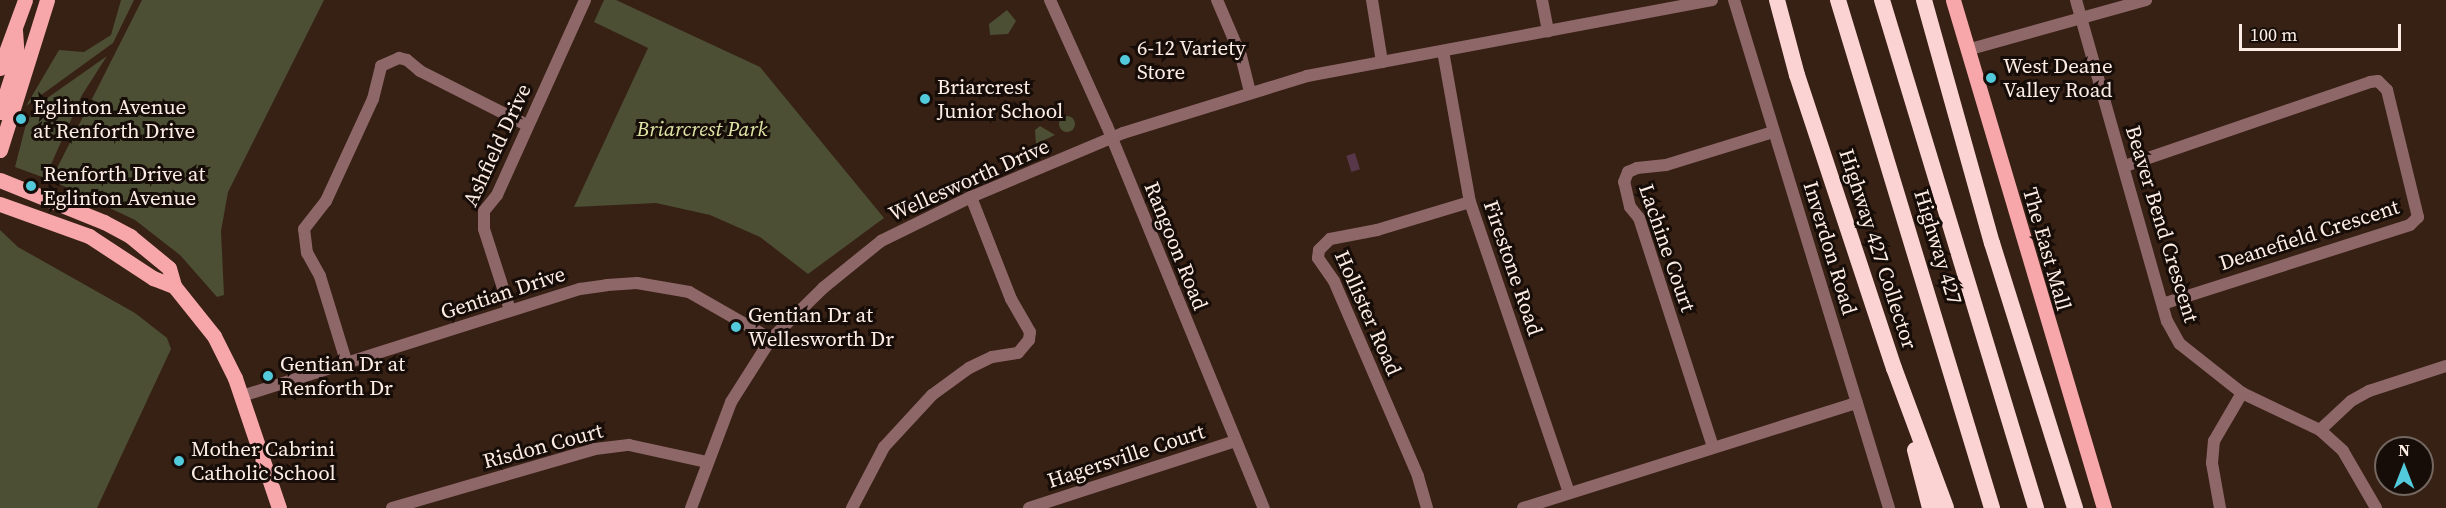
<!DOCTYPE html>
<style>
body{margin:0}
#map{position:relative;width:2446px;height:508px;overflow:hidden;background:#372014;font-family:"Source Serif 4",serif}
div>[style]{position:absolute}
.green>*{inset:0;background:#4c4f33}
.round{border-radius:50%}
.water>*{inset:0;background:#573749;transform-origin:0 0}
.minor>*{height:12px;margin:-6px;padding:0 6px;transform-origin:6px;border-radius:6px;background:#8e6768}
.major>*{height:15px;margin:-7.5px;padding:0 7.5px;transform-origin:7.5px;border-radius:7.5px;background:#f7a7a9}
.highway>*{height:16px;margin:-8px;padding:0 8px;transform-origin:8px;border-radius:8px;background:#fbd3d3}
.dots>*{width:16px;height:16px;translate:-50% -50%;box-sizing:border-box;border:3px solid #170d08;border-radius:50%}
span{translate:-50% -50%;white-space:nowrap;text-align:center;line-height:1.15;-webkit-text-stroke:6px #170d08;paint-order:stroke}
.poi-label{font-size:21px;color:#fdede5}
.left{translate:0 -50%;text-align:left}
.park-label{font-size:21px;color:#dfe6a6;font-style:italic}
.street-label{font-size:21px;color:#fdede5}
.north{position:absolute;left:2374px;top:436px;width:60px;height:60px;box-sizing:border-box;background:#170d08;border:2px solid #736760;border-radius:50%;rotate:0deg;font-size:16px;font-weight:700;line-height:24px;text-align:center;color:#fdede5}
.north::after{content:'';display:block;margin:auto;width:21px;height:27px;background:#53cadc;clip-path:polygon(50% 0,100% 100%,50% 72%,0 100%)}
.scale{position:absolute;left:2239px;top:24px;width:162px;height:27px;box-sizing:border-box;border:3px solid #fdede5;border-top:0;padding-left:8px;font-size:18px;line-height:21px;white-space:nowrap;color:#fdede5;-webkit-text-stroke:4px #170d08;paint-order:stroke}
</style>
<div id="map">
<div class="green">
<i style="clip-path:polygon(121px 0,134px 0,113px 43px,26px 106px,59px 50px,84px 52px,111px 35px)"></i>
<i style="clip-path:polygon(142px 0,324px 0,228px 192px,221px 231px,224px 295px,217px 297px,180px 255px,135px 220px,51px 180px)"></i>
<i style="clip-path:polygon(604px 0,616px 0,760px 67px,884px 218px,808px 274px,760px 237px,710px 215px,656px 203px,574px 207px,648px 48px,594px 22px)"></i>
<i style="clip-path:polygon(1007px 10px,1016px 21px,1008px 34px,990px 35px,989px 24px)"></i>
<i style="clip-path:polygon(107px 56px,82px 95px,45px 178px,15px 167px,26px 124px,36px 106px)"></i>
<i class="round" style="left:1059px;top:116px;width:16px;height:16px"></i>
<i style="clip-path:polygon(1040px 126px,1055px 135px,1036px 144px,1035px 130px)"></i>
<i style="clip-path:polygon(0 230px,18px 247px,135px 313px,167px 338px,171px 349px,97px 508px,0 508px)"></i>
</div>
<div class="water">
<i style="left:1355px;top:153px;width:17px;height:9px;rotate:73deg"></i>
</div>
<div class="minor">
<i style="left:1050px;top:0;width:138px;rotate:65.7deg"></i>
<i style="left:1107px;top:126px;width:413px;rotate:67.7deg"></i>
<i style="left:1217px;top:0;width:61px;rotate:66.8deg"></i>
<i style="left:1241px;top:56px;width:37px;rotate:76deg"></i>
<i style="left:1372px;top:0;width:63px;rotate:80.8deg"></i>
<i style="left:1542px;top:0;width:32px;rotate:79deg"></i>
<i style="left:1734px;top:0;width:531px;rotate:73.03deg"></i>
<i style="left:2076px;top:0;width:334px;rotate:74.2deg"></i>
<i style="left:2167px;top:321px;width:26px;rotate:61deg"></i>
<i style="left:2180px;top:344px;width:79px;rotate:38.3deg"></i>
<i style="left:2242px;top:393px;width:86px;rotate:25.4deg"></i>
<i style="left:2320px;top:430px;width:31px;rotate:42deg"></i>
<i style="left:2343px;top:451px;width:66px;rotate:59.9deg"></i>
<i style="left:1967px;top:50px;width:186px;rotate:-15.6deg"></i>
<i style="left:1443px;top:51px;width:153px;rotate:79.9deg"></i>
<i style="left:1470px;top:202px;width:306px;rotate:71.2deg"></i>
<i style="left:2125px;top:166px;width:259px;rotate:-18.9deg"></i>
<i style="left:2370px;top:82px;width:8px;rotate:-7deg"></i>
<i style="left:2378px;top:81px;width:13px;rotate:45deg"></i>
<i style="left:2387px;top:90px;width:131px;rotate:76.3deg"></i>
<i style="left:2418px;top:217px;width:11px;rotate:135deg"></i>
<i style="left:2410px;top:225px;width:259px;rotate:162.3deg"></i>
<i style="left:510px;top:310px;width:85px;rotate:-107.8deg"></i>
<i style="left:484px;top:229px;width:18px;rotate:-90deg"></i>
<i style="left:484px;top:211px;width:21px;rotate:-51deg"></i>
<i style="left:497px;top:195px;width:214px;rotate:-65.7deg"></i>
<i style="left:347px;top:364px;width:92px;rotate:-107.1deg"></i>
<i style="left:320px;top:276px;width:26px;rotate:-119deg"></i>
<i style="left:307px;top:253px;width:24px;rotate:-97deg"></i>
<i style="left:304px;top:229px;width:36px;rotate:-52deg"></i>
<i style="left:326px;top:201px;width:112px;rotate:-65.3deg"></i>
<i style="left:373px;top:99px;width:34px;rotate:-76deg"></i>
<i style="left:381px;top:66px;width:20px;rotate:-24deg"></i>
<i style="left:399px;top:58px;width:8px;rotate:14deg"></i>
<i style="left:407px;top:60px;width:17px;rotate:40deg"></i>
<i style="left:420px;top:71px;width:120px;rotate:26.8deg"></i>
<i style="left:242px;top:396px;width:355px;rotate:-17.6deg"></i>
<i style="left:580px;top:289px;width:27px;rotate:-8deg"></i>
<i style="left:607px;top:285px;width:30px;rotate:-4deg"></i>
<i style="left:637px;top:283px;width:53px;rotate:9.8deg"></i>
<i style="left:689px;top:292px;width:95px;rotate:29.8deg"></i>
<i style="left:2320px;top:430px;width:42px;rotate:-43.1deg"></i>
<i style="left:2351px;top:401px;width:21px;rotate:-29deg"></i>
<i style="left:2369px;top:391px;width:81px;rotate:-18deg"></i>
<i style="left:1713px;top:447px;width:241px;rotate:-107.9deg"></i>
<i style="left:1639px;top:218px;width:14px;rotate:-129deg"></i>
<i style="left:1630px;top:207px;width:26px;rotate:-103deg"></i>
<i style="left:1624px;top:182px;width:11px;rotate:-68deg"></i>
<i style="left:1628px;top:172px;width:10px;rotate:-24deg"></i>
<i style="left:1637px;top:168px;width:29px;rotate:-6deg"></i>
<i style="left:1666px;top:165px;width:112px;rotate:-17.1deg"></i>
<i style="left:392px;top:508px;width:211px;rotate:-16.2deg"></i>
<i style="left:595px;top:449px;width:34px;rotate:-7deg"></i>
<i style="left:629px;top:445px;width:79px;rotate:12.4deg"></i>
<i style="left:691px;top:508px;width:113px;rotate:-69.3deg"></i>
<i style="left:731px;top:402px;width:75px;rotate:-57.6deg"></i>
<i style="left:771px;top:339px;width:73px;rotate:-44.4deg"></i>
<i style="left:823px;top:288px;width:75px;rotate:-39deg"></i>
<i style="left:881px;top:241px;width:100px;rotate:-26.1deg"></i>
<i style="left:971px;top:197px;width:165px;rotate:-22.8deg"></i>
<i style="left:1123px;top:133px;width:193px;rotate:-17.2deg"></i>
<i style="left:1307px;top:76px;width:412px;rotate:-10.6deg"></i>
<i style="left:852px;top:508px;width:69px;rotate:-62.3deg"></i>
<i style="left:884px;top:447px;width:71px;rotate:-47.3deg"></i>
<i style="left:932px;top:395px;width:46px;rotate:-36.1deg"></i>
<i style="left:969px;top:368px;width:25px;rotate:-26deg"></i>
<i style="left:992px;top:357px;width:26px;rotate:-9deg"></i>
<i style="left:1018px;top:353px;width:17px;rotate:-50deg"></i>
<i style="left:1029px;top:340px;width:8px;rotate:-83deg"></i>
<i style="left:1030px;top:332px;width:38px;rotate:-120deg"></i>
<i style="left:1011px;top:299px;width:110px;rotate:-111.4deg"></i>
<i style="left:1029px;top:508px;width:217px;rotate:-18deg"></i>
<i style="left:1427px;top:508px;width:33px;rotate:-106deg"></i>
<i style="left:1418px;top:476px;width:212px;rotate:-113.3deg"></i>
<i style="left:1334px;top:281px;width:28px;rotate:-125deg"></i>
<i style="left:1318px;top:258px;width:8px;rotate:-83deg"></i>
<i style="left:1319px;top:250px;width:16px;rotate:-45deg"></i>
<i style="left:1330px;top:239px;width:48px;rotate:-10.8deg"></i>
<i style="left:1377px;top:230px;width:97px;rotate:-16.8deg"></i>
<i style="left:1523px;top:508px;width:350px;rotate:-17.5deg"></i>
<i style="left:2220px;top:508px;width:46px;rotate:-100.1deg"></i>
<i style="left:2212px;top:463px;width:22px;rotate:-85deg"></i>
<i style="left:2214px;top:441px;width:56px;rotate:-59.7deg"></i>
</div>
<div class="major">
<i style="left:1953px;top:0;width:530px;rotate:73.45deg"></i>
<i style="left:0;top:68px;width:72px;rotate:-69.8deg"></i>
<i style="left:0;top:112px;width:56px;rotate:-72.2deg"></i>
<i style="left:17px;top:59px;width:30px;rotate:-94deg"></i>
<i style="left:0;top:150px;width:157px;rotate:-72.6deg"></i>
<i style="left:0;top:180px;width:112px;rotate:22deg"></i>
<i style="left:104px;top:222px;width:30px;rotate:28deg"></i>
<i style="left:130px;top:236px;width:50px;rotate:39.4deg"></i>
<i style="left:169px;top:268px;width:19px;rotate:74deg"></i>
<i style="left:174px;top:286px;width:64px;rotate:51.3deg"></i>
<i style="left:214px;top:336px;width:47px;rotate:63.4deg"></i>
<i style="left:235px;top:378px;width:137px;rotate:71.3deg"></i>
<i style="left:0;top:204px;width:95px;rotate:19.8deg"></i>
<i style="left:89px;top:236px;width:77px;rotate:33.3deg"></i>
<i style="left:153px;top:278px;width:22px;rotate:21deg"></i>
</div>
<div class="highway">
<i style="left:1777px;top:0;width:78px;rotate:75.1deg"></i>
<i style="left:1797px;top:75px;width:309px;rotate:71.7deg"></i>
<i style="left:1894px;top:368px;width:149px;rotate:69.6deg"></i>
<i style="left:1838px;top:0;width:531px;rotate:73.14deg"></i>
<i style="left:1882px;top:0;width:531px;rotate:73.14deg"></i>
<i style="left:1924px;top:0;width:252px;rotate:74.4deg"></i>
<i style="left:1992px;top:243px;width:278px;rotate:72.6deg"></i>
<i style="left:1915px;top:450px;width:60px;rotate:75.5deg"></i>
</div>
<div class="dots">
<i style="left:1125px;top:60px;background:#53cadc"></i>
<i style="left:1991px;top:78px;background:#53cadc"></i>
<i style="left:925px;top:99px;background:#53cadc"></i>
<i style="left:21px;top:119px;background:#53cadc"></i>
<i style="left:31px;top:186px;background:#53cadc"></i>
<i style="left:736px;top:327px;background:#53cadc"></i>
<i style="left:268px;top:376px;background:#53cadc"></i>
<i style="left:179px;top:461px;background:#53cadc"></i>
</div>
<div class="poi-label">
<span class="left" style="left:1137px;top:60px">6-12 Variety<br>Store</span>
<span class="left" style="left:2003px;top:78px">West Deane<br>Valley Road</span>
<span class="left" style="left:937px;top:99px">Briarcrest<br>Junior School</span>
<span class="left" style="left:33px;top:119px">Eglinton Avenue<br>at Renforth Drive</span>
<span class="left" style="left:43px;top:186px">Renforth Drive at<br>Eglinton Avenue</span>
<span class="left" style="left:748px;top:327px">Gentian Dr at<br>Wellesworth Dr</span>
<span class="left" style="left:280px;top:376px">Gentian Dr at<br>Renforth Dr</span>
<span class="left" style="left:191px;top:461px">Mother Cabrini<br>Catholic School</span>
</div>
<div class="park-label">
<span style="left:702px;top:129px">Briarcrest Park</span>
</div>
<div class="street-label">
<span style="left:497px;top:145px;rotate:-65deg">Ashfield Drive</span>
<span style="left:969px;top:180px;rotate:-24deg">Wellesworth Drive</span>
<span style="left:2162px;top:224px;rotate:73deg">Beaver Bend Crescent</span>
<span style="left:2309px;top:235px;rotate:-18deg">Deanefield Crescent</span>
<span style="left:1176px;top:246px;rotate:68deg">Rangoon Road</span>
<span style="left:1938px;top:247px;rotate:73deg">Highway 427</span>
<span style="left:1667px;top:248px;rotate:71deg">Lachine Court</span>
<span style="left:1830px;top:248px;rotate:73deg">Inverdon Road</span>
<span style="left:1878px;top:249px;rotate:72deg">Highway 427 Collector</span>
<span style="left:2047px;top:249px;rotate:74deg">The East Mall</span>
<span style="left:1513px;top:268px;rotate:71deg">Firestone Road</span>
<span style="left:503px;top:293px;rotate:-18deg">Gentian Drive</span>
<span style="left:1368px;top:313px;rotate:66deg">Hollister Road</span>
<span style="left:543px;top:446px;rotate:-15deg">Risdon Court</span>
<span style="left:1126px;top:456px;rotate:-18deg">Hagersville Court</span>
</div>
<div class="north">N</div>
<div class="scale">100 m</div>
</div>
